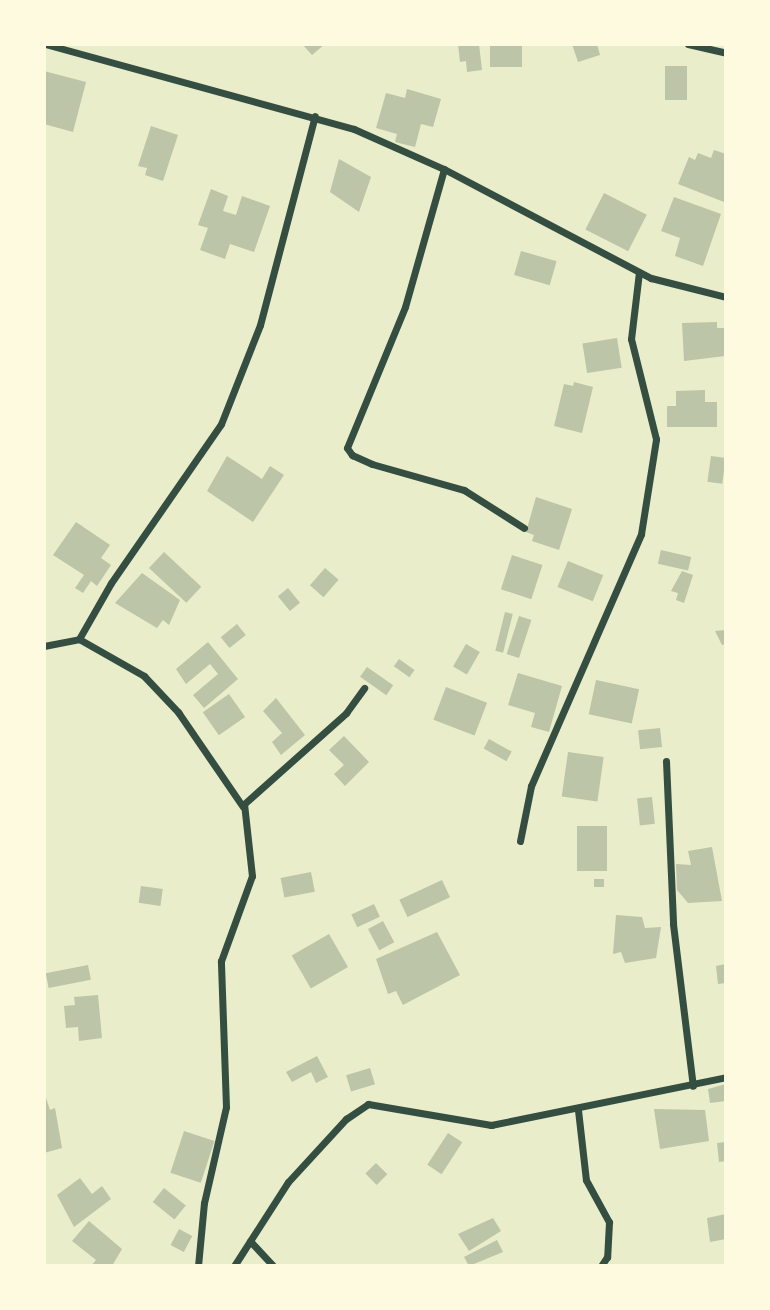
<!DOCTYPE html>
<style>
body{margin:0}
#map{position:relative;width:770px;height:1310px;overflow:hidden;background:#e9edc9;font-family:"Libre Baskerville",serif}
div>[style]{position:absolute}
.building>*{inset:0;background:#bcc5a7;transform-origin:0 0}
.minor>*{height:7px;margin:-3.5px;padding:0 3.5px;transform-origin:3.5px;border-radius:3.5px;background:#344e41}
span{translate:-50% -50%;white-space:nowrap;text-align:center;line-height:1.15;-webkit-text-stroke:5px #fefae0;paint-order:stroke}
.frame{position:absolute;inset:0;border:46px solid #fefae0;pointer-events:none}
</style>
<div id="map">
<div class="building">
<i style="clip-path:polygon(302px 44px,325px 44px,312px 55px)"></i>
<i style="clip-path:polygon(458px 44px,479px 44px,482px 70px,467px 72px,466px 61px,460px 62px)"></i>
<i style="left:490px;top:44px;width:32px;height:23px"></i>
<i style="clip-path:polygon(572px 44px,597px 44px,600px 55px,578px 62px)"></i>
<i style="left:665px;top:66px;width:22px;height:34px"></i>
<i style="clip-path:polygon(44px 71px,86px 82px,73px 132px,44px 124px)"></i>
<i style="clip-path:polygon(407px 89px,441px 99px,433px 127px,421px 124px,415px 147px,395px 142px,397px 134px,376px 128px,386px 93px,405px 98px)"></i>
<i style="clip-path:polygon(151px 126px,178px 135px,163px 181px,145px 175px,147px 168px,138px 166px)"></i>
<i style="clip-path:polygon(714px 150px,726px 154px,724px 202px,678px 184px,689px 157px,695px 160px,698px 153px,711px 158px)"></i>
<i style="clip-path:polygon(339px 159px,371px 177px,359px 212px,330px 192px)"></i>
<i style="clip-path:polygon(211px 189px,228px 196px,223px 211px,236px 215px,242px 196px,270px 206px,254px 252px,230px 244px,225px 259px,200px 250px,208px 228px,198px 225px)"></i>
<i style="left:604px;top:193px;width:48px;height:41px;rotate:27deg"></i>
<i style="clip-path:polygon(674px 197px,721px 214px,703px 266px,675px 256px,680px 238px,661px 231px)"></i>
<i style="left:521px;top:251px;width:37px;height:25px;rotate:16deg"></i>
<i style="clip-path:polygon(717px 322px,717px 328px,724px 328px,725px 356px,684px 361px,682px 323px)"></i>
<i style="left:617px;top:338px;width:30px;height:35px;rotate:81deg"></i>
<i style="clip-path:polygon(574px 382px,593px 387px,582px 433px,554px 426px,564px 384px,573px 386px)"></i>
<i style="clip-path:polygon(705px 390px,705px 402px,717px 402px,717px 427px,667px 427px,667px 406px,676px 406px,676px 391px)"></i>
<i style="clip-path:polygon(227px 456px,262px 479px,270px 466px,284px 475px,253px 522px,207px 491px)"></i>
<i style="left:711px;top:456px;width:15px;height:26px;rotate:8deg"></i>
<i style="clip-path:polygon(536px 497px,572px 509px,559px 550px,532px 541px,534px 535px,526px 532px)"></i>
<i style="clip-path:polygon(76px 522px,110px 545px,101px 558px,111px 565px,97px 586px,91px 581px,83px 593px,75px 588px,84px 575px,53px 555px)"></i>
<i style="left:661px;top:550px;width:31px;height:14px;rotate:13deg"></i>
<i style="left:164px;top:552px;width:51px;height:22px;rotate:43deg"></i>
<i style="left:512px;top:555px;width:32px;height:36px;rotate:18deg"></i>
<i style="left:568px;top:561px;width:38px;height:28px;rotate:22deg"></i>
<i style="left:325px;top:568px;width:18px;height:23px;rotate:41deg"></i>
<i style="clip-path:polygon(682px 571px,693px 575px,684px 603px,676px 600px,678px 593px,671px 591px)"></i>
<i style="clip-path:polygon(142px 573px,180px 600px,169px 625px,163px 620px,157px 628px,115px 603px)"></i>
<i style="left:288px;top:588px;width:19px;height:13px;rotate:51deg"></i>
<i style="left:505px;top:612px;width:8px;height:40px;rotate:14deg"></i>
<i style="left:519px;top:616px;width:13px;height:40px;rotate:18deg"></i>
<i style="left:237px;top:624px;width:14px;height:21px;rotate:51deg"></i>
<i style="clip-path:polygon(726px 630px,726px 644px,722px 645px,715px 631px)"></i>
<i style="clip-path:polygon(208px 642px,238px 679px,204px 708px,193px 695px,218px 674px,210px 664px,186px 684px,176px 669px)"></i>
<i style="left:466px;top:644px;width:16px;height:26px;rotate:30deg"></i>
<i style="left:399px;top:659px;width:19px;height:9px;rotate:35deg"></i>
<i style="left:367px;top:667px;width:32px;height:12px;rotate:35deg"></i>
<i style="clip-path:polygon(518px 673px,562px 686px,549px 732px,531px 727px,535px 713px,508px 705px)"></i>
<i style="left:596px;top:680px;width:44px;height:35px;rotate:12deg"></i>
<i style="left:446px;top:687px;width:44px;height:35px;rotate:21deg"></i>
<i style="left:229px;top:694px;width:28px;height:32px;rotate:55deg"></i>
<i style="clip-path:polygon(276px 698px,305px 735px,281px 755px,272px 742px,282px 733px,263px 711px)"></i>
<i style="left:660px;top:728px;width:19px;height:22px;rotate:84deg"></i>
<i style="clip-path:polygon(344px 736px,369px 762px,345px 786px,334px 774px,344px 765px,329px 750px)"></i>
<i style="left:489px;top:739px;width:26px;height:11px;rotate:29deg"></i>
<i style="left:568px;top:752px;width:36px;height:45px;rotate:8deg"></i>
<i style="left:652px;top:797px;width:27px;height:15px;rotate:84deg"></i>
<i style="left:577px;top:826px;width:30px;height:45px"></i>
<i style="clip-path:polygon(712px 847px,722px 901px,688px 903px,677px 890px,676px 864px,691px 865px,688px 851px)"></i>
<i style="left:311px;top:872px;width:20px;height:31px;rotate:79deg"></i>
<i style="left:594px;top:879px;width:10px;height:8px"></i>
<i style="left:442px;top:880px;width:19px;height:47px;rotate:65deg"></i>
<i style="left:141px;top:886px;width:22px;height:17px;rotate:8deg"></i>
<i style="left:374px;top:904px;width:14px;height:25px;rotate:65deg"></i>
<i style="clip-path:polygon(616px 915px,642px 917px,645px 928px,661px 927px,656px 958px,625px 963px,621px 952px,613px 954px)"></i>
<i style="left:383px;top:921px;width:24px;height:17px;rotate:62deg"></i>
<i style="clip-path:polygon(437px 932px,460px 975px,403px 1005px,396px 991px,388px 994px,376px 959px)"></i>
<i style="left:329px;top:934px;width:38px;height:43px;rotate:60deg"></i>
<i style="clip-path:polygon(726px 964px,726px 983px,718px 984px,716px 966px)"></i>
<i style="left:88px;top:965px;width:15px;height:43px;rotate:79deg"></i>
<i style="clip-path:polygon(98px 995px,102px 1038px,79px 1041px,78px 1027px,66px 1028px,64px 1006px,75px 1005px,74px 997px)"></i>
<i style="clip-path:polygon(317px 1056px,328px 1077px,316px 1083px,311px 1072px,292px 1082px,286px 1072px)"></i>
<i style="left:370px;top:1068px;width:17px;height:25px;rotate:73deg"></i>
<i style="clip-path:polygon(726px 1084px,726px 1101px,710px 1103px,708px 1089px)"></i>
<i style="clip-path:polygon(46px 1098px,50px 1110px,55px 1108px,62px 1148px,44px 1153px)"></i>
<i style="clip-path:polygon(654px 1109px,705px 1110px,709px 1141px,660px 1149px)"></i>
<i style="left:184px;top:1131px;width:32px;height:44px;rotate:18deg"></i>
<i style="left:448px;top:1133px;width:17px;height:38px;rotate:33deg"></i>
<i style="clip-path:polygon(726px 1142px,726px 1161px,719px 1162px,717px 1143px)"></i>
<i style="left:376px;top:1163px;width:16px;height:15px;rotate:45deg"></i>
<i style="clip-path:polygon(80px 1178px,92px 1194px,102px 1186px,111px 1199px,74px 1227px,57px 1195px)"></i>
<i style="left:164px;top:1188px;width:28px;height:18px;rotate:39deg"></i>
<i style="clip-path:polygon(726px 1214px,726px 1239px,710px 1242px,707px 1218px)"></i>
<i style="clip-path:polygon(493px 1218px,501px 1231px,469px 1251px,458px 1234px)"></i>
<i style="clip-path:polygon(89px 1221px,122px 1249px,112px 1266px,91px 1266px,96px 1260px,72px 1241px)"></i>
<i style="left:179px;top:1229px;width:15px;height:18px;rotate:28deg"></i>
<i style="clip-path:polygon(497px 1240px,503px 1252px,469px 1266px,464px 1257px)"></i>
</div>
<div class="minor">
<i style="left:45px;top:44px;width:320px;rotate:15.4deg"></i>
<i style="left:354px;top:129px;width:98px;rotate:24deg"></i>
<i style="left:444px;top:169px;width:234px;rotate:27.8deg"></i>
<i style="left:651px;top:278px;width:77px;rotate:14.2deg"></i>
<i style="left:688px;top:44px;width:39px;rotate:13deg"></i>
<i style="left:444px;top:169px;width:143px;rotate:105.8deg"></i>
<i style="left:405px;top:307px;width:152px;rotate:112.4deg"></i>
<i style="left:347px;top:448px;width:9px;rotate:54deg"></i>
<i style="left:352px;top:455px;width:22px;rotate:24deg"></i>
<i style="left:372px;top:464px;width:96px;rotate:15.8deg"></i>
<i style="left:464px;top:490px;width:71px;rotate:32.3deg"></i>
<i style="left:79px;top:639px;width:64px;rotate:-60.3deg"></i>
<i style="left:111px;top:583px;width:193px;rotate:-55.3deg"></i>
<i style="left:221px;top:424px;width:106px;rotate:-68.5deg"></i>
<i style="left:260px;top:325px;width:216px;rotate:-75.3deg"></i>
<i style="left:44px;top:646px;width:36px;rotate:-11deg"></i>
<i style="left:79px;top:639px;width:75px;rotate:29.6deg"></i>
<i style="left:144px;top:676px;width:50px;rotate:46.6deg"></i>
<i style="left:178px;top:712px;width:115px;rotate:55.6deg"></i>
<i style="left:666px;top:761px;width:163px;rotate:87.5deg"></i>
<i style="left:673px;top:924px;width:163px;rotate:83deg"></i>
<i style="left:520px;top:841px;width:56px;rotate:-78.7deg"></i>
<i style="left:531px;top:786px;width:275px;rotate:-66.4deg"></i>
<i style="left:641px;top:534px;width:96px;rotate:-81deg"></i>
<i style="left:656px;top:439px;width:103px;rotate:-104deg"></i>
<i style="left:631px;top:339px;width:67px;rotate:-83.2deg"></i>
<i style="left:578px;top:1110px;width:70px;rotate:83.5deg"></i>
<i style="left:586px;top:1180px;width:48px;rotate:61.3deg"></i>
<i style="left:609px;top:1222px;width:35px;rotate:93deg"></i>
<i style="left:607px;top:1257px;width:11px;rotate:124deg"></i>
<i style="left:250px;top:1241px;width:34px;rotate:47deg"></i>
<i style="left:198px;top:1266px;width:63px;rotate:-84.6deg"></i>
<i style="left:204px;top:1203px;width:98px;rotate:-77.1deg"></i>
<i style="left:226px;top:1107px;width:146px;rotate:-92deg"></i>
<i style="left:221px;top:961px;width:90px;rotate:-70deg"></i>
<i style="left:252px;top:876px;width:72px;rotate:-96.3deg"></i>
<i style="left:244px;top:804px;width:137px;rotate:-41.7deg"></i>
<i style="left:346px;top:713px;width:31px;rotate:-54deg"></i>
<i style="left:234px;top:1266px;width:100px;rotate:-57.3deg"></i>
<i style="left:288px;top:1182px;width:86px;rotate:-47.4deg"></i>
<i style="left:346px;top:1119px;width:27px;rotate:-34deg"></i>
<i style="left:368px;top:1104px;width:125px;rotate:9.7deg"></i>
<i style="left:491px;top:1125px;width:240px;rotate:-11.5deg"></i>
</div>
<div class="frame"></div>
</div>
